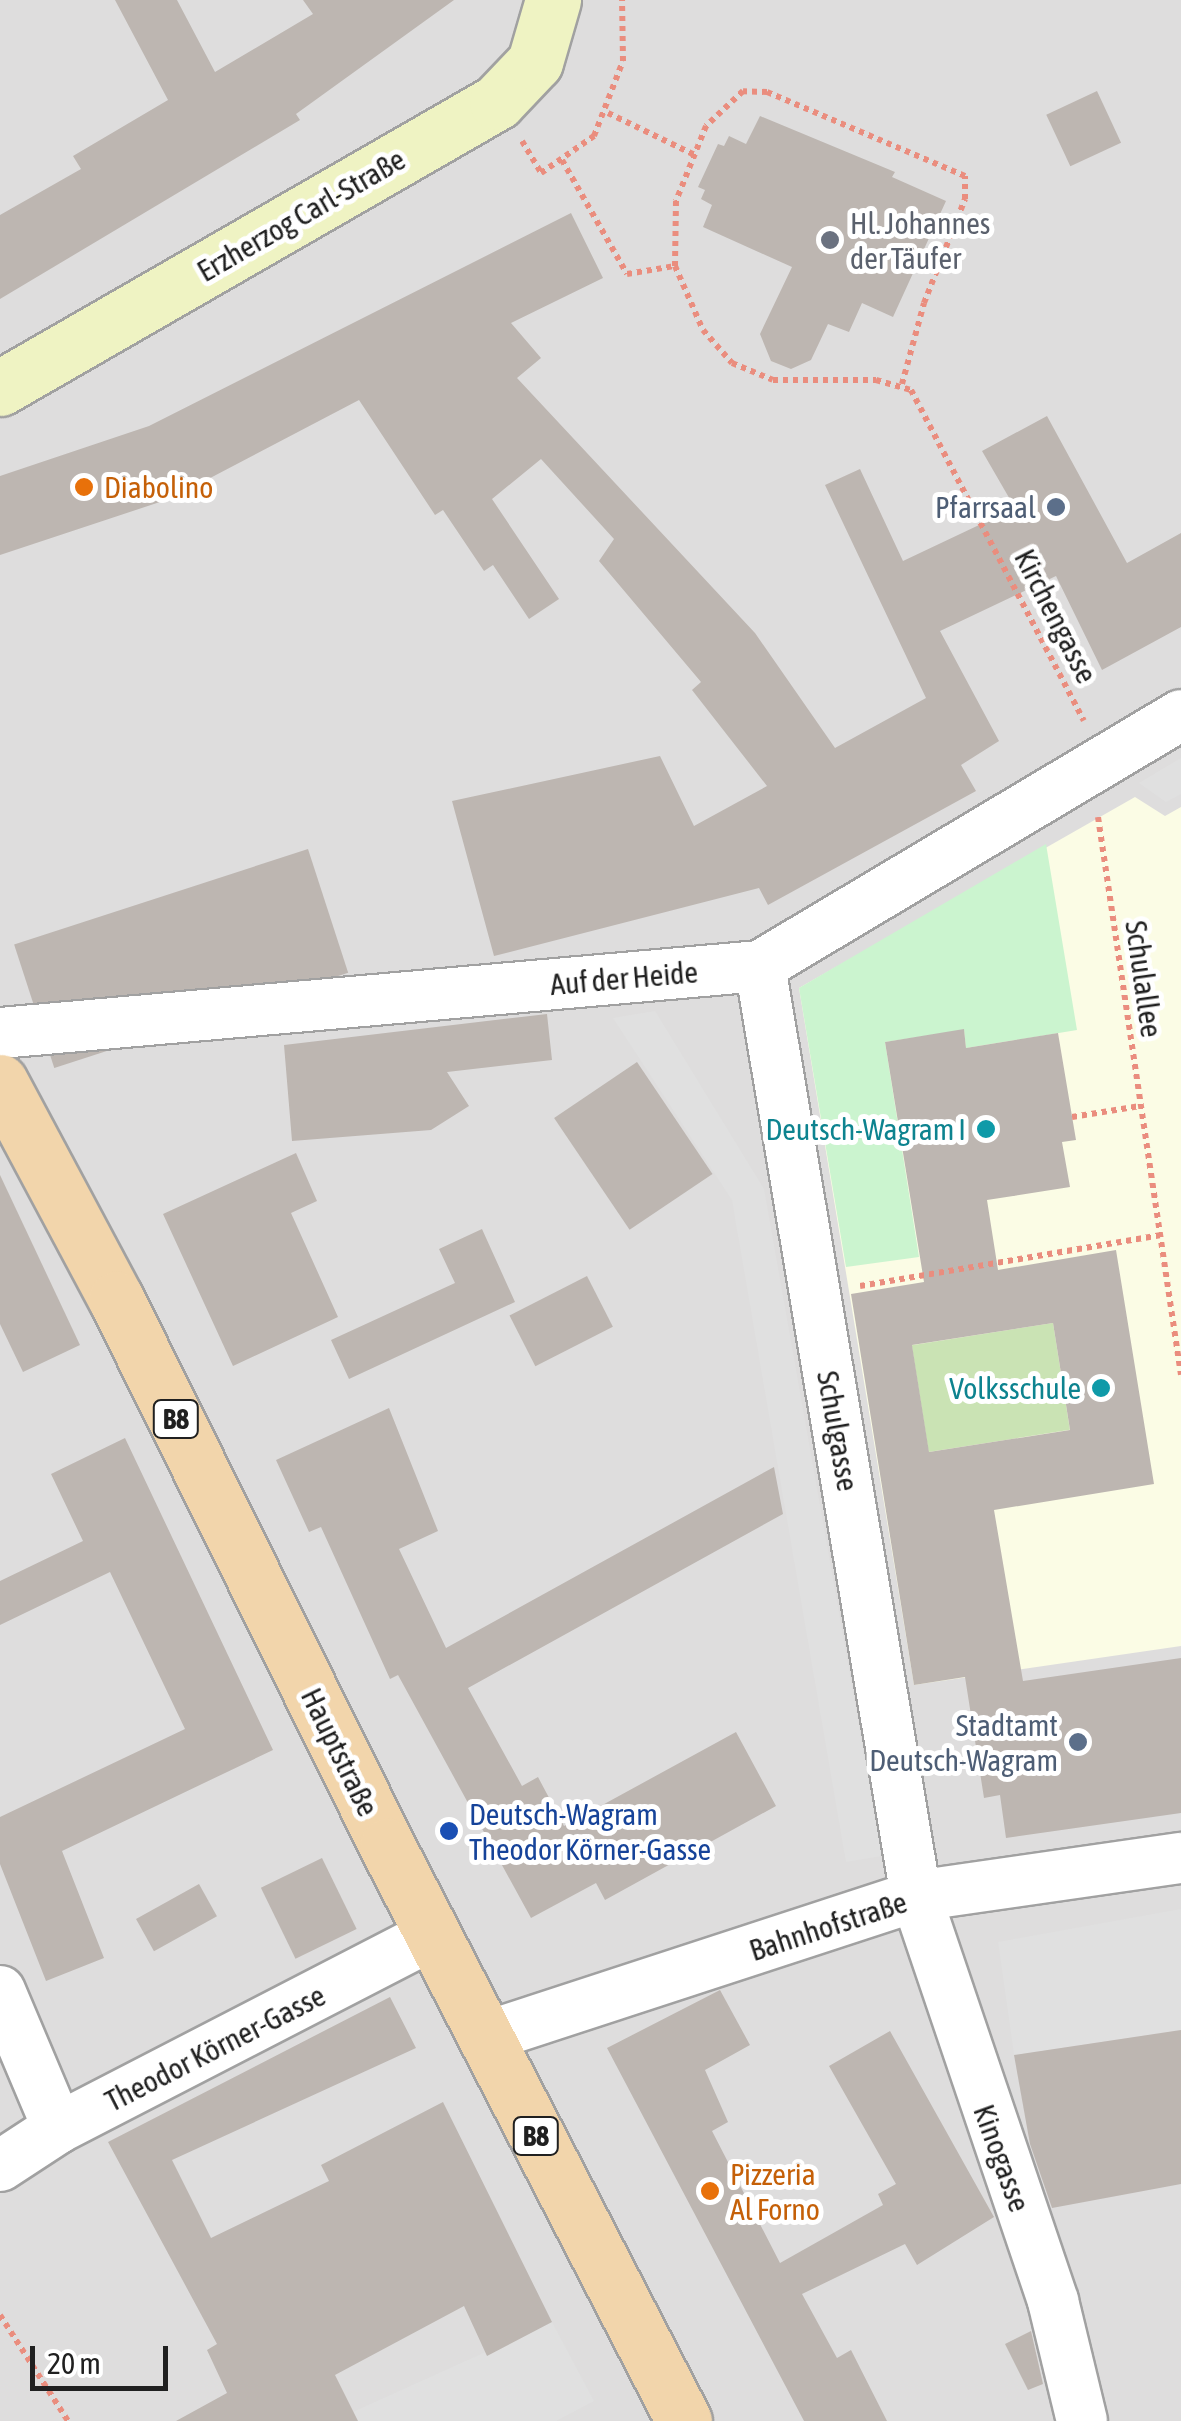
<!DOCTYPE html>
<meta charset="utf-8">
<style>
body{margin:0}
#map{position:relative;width:1181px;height:2421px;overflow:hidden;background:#f0ede8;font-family:"Asap Condensed",sans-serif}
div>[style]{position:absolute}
.residential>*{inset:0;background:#dedddd;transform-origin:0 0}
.education>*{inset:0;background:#fbfce5}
.grass>*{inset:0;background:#cae3b4;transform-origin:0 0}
.park>*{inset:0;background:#cbf4cf}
.parking>*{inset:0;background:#e0e0e0}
.building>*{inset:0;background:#bdb6b1;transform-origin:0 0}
.path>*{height:6px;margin-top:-3px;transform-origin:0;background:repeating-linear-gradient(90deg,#ea8d7e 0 5px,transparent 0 10px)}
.roads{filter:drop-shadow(2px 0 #a1a1a1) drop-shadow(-2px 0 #a1a1a1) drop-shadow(0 2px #a1a1a1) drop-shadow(0 -2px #a1a1a1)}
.minor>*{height:50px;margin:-25px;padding:0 25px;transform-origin:25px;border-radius:25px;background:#fff}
.secondary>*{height:55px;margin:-27.5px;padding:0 27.5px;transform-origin:27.5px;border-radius:27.5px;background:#eff3c3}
.primary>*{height:55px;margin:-27.5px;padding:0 27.5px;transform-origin:27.5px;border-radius:27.5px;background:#f2d5ab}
.dots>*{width:28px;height:28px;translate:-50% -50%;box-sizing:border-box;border:5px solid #fff;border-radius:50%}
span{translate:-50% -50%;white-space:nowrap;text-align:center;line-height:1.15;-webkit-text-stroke:10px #fff;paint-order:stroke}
.shield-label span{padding:2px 8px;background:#fff;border:2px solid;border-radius:8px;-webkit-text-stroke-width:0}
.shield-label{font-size:28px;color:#202020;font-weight:700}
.street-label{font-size:30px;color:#202020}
.worship-label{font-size:30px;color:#5b616d}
.left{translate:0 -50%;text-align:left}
.food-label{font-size:30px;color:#c56008}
.service-label{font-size:30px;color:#4e5e75}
.right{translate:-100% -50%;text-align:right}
.culture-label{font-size:30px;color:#0d838f}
.transit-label{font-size:30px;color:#164399}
.scale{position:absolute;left:30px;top:2346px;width:138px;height:45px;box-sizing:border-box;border:5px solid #202020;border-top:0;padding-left:12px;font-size:30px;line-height:35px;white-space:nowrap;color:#202020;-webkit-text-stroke:8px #fff;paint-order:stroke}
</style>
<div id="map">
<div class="residential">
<i style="left:0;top:0;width:1181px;height:2421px"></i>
</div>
<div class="education">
<i style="clip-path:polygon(1135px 797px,1165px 816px,1181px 807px,1181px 1646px,914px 1685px,799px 988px)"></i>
</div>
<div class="grass">
<i style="left:1053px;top:1323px;width:108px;height:143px;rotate:81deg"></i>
</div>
<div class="park">
<i style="clip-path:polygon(1046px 844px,1077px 1030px,966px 1048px,964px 1030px,885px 1042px,919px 1257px,846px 1267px,799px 988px)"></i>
</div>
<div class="parking">
<i style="clip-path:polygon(1181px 758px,1181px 794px,1166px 802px,1139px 783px)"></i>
<i style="clip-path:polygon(655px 1011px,764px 1189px,882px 1856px,846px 1862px,732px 1200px,613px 1018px)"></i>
<i style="clip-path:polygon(1181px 1909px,1181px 2030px,1014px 2055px,998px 1942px)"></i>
<i style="clip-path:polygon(552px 2322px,594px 2401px,556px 2421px,358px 2421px,353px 2412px)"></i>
</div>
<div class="building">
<i style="clip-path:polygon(115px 0,177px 0,215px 72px,313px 14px,303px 0,454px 0,296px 114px,300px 120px,0 299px,0 215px,81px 169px,73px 156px,168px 100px)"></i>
<i style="left:1097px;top:91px;width:57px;height:56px;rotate:65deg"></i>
<i style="clip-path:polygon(760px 116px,895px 172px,892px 177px,946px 201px,893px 317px,862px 303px,849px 332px,828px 324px,811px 360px,791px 369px,771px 361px,760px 334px,792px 267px,703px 227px,712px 205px,701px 199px,705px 190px,698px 187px,718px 144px,724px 146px,729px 136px,746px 144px)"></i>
<i style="clip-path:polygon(571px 213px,603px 278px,511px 323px,541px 358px,517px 378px,755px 633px,835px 748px,926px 698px,825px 485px,860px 469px,903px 561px,1015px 508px,982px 451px,1047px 416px,1127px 563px,1181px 533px,1181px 627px,1102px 670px,1056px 576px,940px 631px,999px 741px,961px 765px,976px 791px,768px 905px,759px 888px,494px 956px,452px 801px,660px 756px,694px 826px,767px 786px,692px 690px,701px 682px,599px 561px,614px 539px,541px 459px,492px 499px,559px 599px,529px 619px,493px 565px,484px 571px,443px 510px,435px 515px,359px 400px,172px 498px,0 555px,0 476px,149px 426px)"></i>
<i style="left:308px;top:849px;width:130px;height:309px;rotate:72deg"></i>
<i style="clip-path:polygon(547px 1014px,552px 1060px,447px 1072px,469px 1106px,431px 1130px,292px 1141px,284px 1045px)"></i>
<i style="clip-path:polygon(evenodd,964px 1029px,966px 1048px,1058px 1033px,1076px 1140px,1062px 1142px,1070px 1187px,987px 1200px,998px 1270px,1116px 1250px,1154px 1484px,994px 1510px,1023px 1681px,1181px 1658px,1181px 1813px,1006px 1838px,1000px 1795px,984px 1798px,965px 1677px,914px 1685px,851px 1294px,924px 1282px,885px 1042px,964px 1029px,1053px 1323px,1070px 1430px,929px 1452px,912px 1345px,1053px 1323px)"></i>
<i style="left:637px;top:1062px;width:135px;height:100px;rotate:56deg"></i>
<i style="clip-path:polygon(296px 1153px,317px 1201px,291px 1213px,338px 1317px,233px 1366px,163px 1214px)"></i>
<i style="clip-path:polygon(0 1175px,80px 1345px,23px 1372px,0 1324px)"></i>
<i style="clip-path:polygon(482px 1229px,515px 1302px,349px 1379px,331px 1340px,455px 1283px,439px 1249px)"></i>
<i style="left:587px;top:1276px;width:57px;height:87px;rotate:63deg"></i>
<i style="clip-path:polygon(389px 1408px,438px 1531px,399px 1549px,446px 1648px,774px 1467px,783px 1514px,468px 1688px,522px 1786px,538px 1777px,564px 1826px,736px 1732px,776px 1806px,605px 1900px,596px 1883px,531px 1918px,398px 1675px,390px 1679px,321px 1527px,309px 1532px,276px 1460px)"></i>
<i style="clip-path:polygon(125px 1438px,273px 1750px,62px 1851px,104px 1958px,46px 1981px,0 1864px,0 1817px,185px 1729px,110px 1572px,0 1625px,0 1581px,83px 1541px,51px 1474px)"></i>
<i style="left:322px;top:1858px;width:79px;height:68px;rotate:64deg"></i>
<i style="left:199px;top:1884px;width:37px;height:72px;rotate:61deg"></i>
<i style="clip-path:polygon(720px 1990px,750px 2045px,705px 2070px,728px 2122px,712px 2131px,780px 2263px,883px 2205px,878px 2194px,896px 2184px,829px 2066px,890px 2031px,994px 2217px,917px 2265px,905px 2244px,802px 2294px,837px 2358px,851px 2350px,887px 2421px,804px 2421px,607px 2048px)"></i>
<i style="clip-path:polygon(390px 1997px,416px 2048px,172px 2160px,211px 2238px,329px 2181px,321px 2165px,443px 2102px,552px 2322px,487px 2356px,464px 2306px,335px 2375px,358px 2421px,176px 2421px,227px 2393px,207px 2350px,217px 2344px,108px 2142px)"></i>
<i style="clip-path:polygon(1181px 2030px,1181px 2184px,1052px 2208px,1030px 2144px,1014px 2055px)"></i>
<i style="clip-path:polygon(1031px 2331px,1043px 2384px,1028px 2390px,1005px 2344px)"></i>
</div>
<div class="path">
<i style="left:608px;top:113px;width:97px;rotate:25.8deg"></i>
<i style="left:522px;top:141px;width:37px;rotate:59deg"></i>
<i style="left:541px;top:173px;width:65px;rotate:-34.9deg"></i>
<i style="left:594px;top:136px;width:80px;rotate:-68.9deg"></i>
<i style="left:623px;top:61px;width:61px;rotate:-90.9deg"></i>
<i style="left:562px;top:160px;width:131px;rotate:60.3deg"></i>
<i style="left:627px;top:274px;width:49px;rotate:-9.5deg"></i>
<i style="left:902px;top:384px;width:84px;rotate:-74.8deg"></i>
<i style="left:924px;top:303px;width:112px;rotate:-68.5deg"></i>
<i style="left:965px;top:199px;width:23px;rotate:-90deg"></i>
<i style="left:965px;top:176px;width:215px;rotate:-157deg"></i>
<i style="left:767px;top:92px;width:24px;rotate:-178deg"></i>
<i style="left:743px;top:91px;width:51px;rotate:136.6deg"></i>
<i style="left:706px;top:126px;width:81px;rotate:111.8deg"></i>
<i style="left:676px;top:201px;width:65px;rotate:90.9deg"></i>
<i style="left:675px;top:266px;width:70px;rotate:66.4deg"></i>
<i style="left:703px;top:330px;width:44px;rotate:48.7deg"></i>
<i style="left:732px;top:363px;width:44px;rotate:22.5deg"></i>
<i style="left:773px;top:380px;width:103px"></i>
<i style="left:876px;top:380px;width:36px;rotate:16deg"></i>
<i style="left:911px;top:390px;width:373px;rotate:62.4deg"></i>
<i style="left:1098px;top:817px;width:564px;rotate:81.54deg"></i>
<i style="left:1072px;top:1117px;width:69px;rotate:-9.2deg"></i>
<i style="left:860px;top:1286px;width:304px;rotate:-9.6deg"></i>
<i style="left:0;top:2315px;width:126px;rotate:57.3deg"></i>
</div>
<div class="roads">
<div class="minor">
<i style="left:760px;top:966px;width:943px;rotate:80.48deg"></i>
<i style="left:916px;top:1896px;width:428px;rotate:71.3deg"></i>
<i style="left:1053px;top:2301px;width:123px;rotate:76.4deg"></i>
<i style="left:0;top:1033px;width:763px;rotate:-5.04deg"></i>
<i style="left:760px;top:966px;width:490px;rotate:-30.8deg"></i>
<i style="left:0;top:1991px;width:149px;rotate:67.1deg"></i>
<i style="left:485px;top:2037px;width:453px;rotate:-18.1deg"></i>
<i style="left:916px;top:1896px;width:268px;rotate:-8.2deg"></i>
<i style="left:0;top:2166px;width:69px;rotate:-33.2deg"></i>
<i style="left:58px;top:2128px;width:421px;rotate:-27.3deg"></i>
</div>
<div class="secondary">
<i style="left:0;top:388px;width:573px;rotate:-29.92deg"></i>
<i style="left:497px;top:102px;width:55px;rotate:-46.5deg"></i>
<i style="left:535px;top:62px;width:65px;rotate:-73.8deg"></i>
</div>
<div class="primary">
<i style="left:0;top:1082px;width:246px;rotate:61.9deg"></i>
<i style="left:116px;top:1299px;width:610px;rotate:63.64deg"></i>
<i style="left:387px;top:1846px;width:647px;rotate:62.68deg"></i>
</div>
</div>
<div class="dots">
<i style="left:830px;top:240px;background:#6b7280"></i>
<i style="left:84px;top:487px;background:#e8710a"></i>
<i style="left:1056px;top:507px;background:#5c6f8a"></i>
<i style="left:986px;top:1129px;background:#0f9aa8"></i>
<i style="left:1101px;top:1388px;background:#0f9aa8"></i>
<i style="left:1078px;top:1742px;background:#5c6f8a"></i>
<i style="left:449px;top:1831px;background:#1a4fb4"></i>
<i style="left:710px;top:2191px;background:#e8710a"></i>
</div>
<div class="shield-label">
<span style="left:176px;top:1419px">B8</span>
<span style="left:536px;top:2136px">B8</span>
</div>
<div class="street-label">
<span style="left:301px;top:215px;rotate:-30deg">Erzherzog Carl-Straße</span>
<span style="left:1056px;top:616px;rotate:63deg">Kirchengasse</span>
<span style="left:624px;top:978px;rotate:-5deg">Auf der Heide</span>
<span style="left:1144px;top:979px;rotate:82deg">Schulallee</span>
<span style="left:838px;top:1431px;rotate:80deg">Schulgasse</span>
<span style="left:340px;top:1752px;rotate:64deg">Hauptstraße</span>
<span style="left:828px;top:1926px;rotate:-18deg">Bahnhofstraße</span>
<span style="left:215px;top:2048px;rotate:-27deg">Theodor Körner-Gasse</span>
<span style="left:1002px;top:2158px;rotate:70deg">Kinogasse</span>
</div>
<div class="worship-label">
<span class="left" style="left:850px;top:240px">Hl. Johannes<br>der Täufer</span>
</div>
<div class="food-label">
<span class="left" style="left:104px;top:487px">Diabolino</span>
<span class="left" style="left:730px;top:2191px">Pizzeria<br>Al Forno</span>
</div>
<div class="service-label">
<span class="right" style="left:1036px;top:507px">Pfarrsaal</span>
<span class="right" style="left:1058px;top:1742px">Stadtamt<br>Deutsch-Wagram</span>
</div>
<div class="culture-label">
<span class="right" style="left:966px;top:1129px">Deutsch-Wagram I</span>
<span class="right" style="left:1081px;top:1388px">Volksschule</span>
</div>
<div class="transit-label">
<span class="left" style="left:469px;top:1831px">Deutsch-Wagram<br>Theodor Körner-Gasse</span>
</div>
<div class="scale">20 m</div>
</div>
